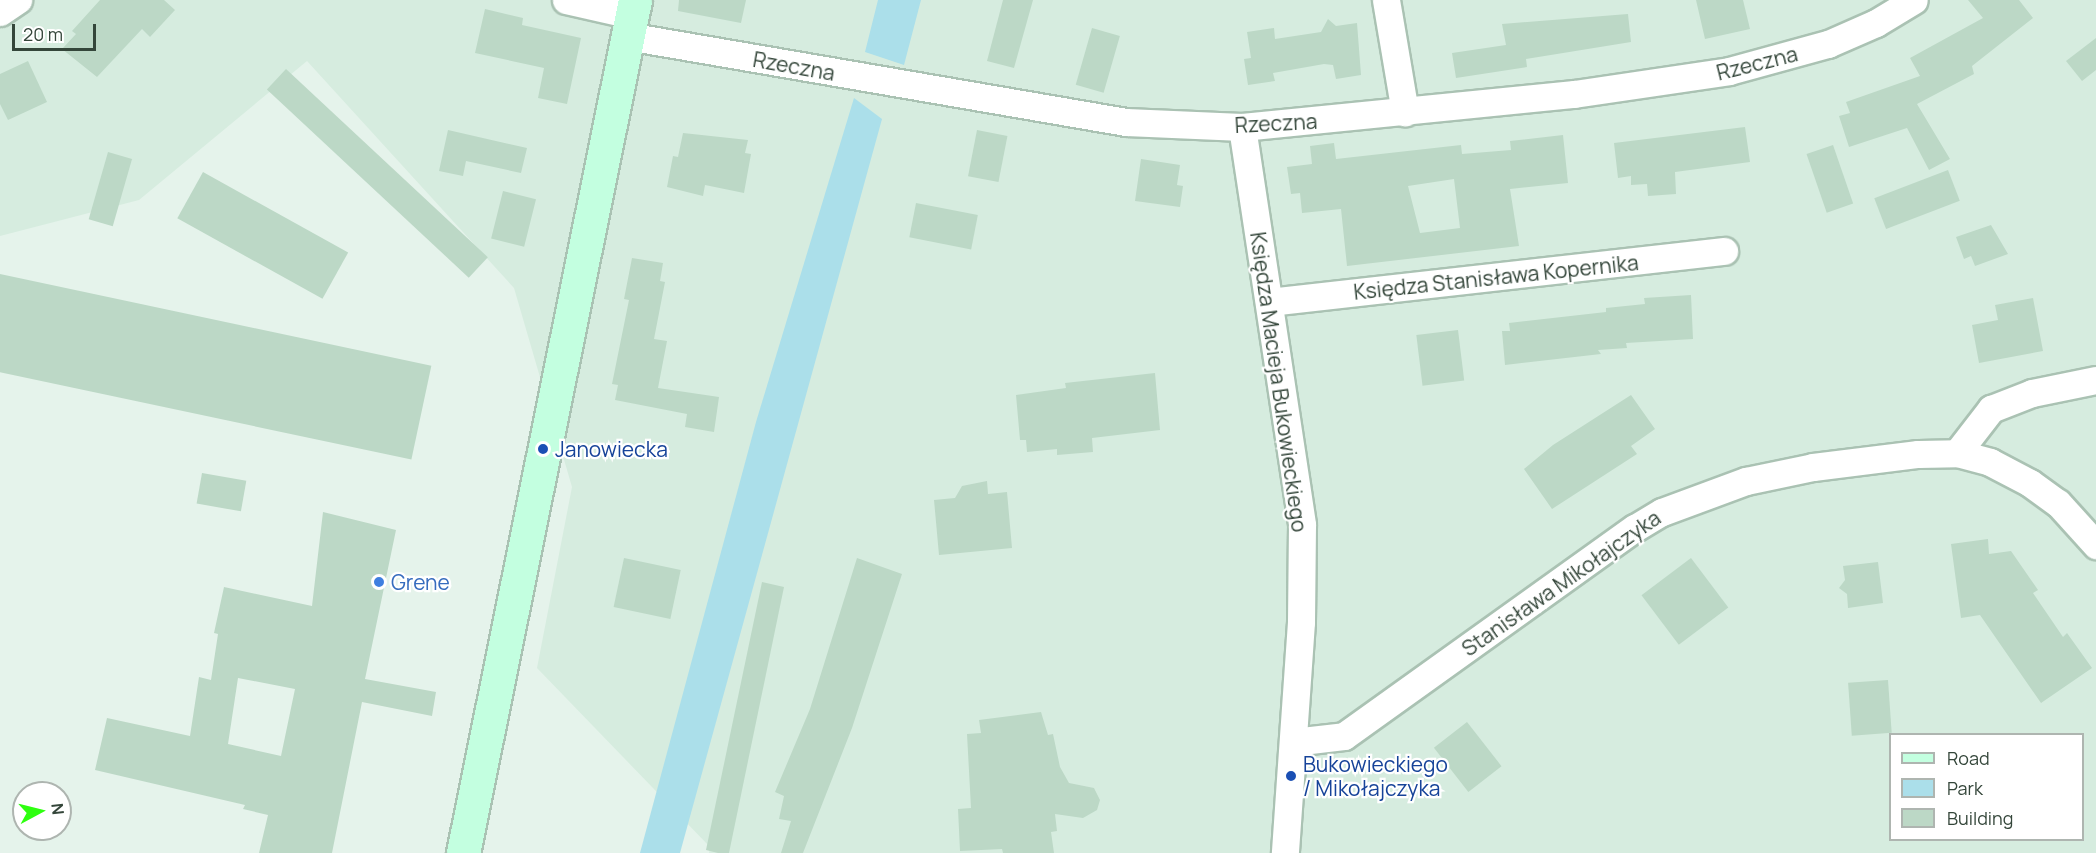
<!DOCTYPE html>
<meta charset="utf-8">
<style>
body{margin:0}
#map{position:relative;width:2096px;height:853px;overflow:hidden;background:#e5f3eb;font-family:Manrope,sans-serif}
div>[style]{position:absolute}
.residential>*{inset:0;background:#d6ecdf}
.green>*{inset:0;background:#abdfea}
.building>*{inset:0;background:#bcd8c6;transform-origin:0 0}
.roads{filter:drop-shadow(2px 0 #aac2b3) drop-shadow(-2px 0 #aac2b3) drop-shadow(0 2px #aac2b3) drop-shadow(0 -2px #aac2b3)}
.street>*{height:27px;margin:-13.5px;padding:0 13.5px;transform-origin:13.5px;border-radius:13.5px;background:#fff}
.secondary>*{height:33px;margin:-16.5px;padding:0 16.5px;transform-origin:16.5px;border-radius:16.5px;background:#c3ffe0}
.dots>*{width:16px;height:16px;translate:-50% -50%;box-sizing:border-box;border:3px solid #fff;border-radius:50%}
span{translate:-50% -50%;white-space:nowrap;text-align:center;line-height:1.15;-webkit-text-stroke:4.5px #fff;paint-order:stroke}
.street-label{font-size:21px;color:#34463a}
.transit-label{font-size:21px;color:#164399}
.left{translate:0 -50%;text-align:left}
.shop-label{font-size:21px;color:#366cbe}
.legend{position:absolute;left:1889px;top:733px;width:195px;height:108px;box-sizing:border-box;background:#fff;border:2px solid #aeb5b0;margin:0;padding:8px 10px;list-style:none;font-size:18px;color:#34463a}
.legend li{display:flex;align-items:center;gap:12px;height:30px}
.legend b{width:30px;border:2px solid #aeb5b0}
.north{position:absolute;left:12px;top:781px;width:60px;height:60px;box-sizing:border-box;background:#fff;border:2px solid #aeb5b0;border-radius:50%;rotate:83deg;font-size:16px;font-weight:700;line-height:24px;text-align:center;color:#34463a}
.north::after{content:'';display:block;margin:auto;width:21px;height:27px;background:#2eff10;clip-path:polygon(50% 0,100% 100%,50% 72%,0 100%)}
.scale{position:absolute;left:12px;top:24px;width:84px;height:27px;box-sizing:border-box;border:3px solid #34463a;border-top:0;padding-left:8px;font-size:18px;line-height:21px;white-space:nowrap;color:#34463a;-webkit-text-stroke:4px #fff;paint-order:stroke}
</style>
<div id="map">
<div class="residential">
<i style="clip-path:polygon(evenodd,0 0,2096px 0,2096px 853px,709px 853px,710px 847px,537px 668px,572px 487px,514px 288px,307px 61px,139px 200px,0 236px,0 0,1890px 734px,2082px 734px,2082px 840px,1890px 840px,1890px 734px)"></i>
</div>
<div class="green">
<i style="clip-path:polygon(878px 0,921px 0,904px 65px,865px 52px)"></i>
<i style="clip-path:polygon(854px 98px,882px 119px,680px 853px,640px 853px,756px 422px)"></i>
</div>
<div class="building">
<i style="clip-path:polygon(100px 0,164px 0,175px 10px,150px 37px,142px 29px,97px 77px,62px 49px,76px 34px,72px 31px)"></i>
<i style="clip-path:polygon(679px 0,746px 0,741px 23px,678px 11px)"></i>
<i style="clip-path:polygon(1003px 0,1033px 0,1014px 68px,987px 61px)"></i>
<i style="clip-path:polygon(1696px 0,1743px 0,1750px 29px,1705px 39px)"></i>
<i style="clip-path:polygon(1968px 0,2019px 0,2033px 18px,1972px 66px,1974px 74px,1917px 104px,1950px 159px,1929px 170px,1907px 128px,1849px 147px,1839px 116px,1850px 113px,1846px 102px,1920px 76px,1910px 58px,1983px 18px)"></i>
<i style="clip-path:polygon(485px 9px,523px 18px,522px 25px,581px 38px,567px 104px,538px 98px,544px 68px,475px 53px)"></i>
<i style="clip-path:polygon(1628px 14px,1631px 42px,1526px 59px,1527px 67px,1456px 78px,1452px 53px,1506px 45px,1502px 24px)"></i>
<i style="clip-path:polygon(1328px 19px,1336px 26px,1357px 23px,1361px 75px,1336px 79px,1333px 65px,1324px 64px,1273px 73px,1275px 81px,1248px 85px,1244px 59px,1251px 58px,1247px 32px,1274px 28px,1275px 39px,1321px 32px)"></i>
<i style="left:1092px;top:28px;width:29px;height:59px;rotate:16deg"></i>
<i style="clip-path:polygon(2096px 38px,2096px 70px,2082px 81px,2066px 61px)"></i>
<i style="clip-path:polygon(28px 61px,47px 102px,8px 120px,0 104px,0 74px)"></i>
<i style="left:286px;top:69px;width:276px;height:28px;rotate:43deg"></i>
<i style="clip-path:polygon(1745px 127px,1750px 162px,1675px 172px,1676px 194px,1648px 196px,1647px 184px,1631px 185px,1631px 176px,1618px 178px,1614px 143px)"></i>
<i style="clip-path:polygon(448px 130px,527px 148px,521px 173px,466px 161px,463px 176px,439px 171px)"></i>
<i style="left:977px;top:130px;width:31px;height:47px;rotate:11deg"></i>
<i style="clip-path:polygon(683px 133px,748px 140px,745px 153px,751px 154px,744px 193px,705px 185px,703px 196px,667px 187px,673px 156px,678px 157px)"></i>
<i style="clip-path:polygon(evenodd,1563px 135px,1568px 183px,1510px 189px,1519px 246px,1347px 266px,1341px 209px,1302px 213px,1300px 193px,1291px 194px,1287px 167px,1312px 164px,1310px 146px,1334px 143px,1336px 159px,1461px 145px,1462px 154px,1511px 150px,1510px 141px,1563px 135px,1454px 179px,1460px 228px,1420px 233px,1408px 186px,1454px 179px)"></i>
<i style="left:1833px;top:145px;width:62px;height:28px;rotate:71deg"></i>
<i style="left:108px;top:152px;width:25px;height:70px;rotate:16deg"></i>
<i style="clip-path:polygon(1141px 159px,1180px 165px,1177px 185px,1183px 186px,1180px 207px,1135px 201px)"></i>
<i style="left:1948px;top:170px;width:33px;height:79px;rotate:69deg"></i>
<i style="left:203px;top:172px;width:166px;height:53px;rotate:29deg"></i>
<i style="left:503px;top:191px;width:34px;height:49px;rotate:14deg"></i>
<i style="left:916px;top:203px;width:63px;height:35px;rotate:11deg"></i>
<i style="clip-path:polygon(1991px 225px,2008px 254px,1975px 266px,1971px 256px,1964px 259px,1956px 237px)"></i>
<i style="clip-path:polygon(632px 258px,663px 263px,660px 281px,665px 282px,654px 339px,667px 341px,658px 388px,719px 397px,714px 432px,685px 427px,687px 414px,615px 400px,618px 385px,612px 384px,629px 300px,624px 299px)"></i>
<i style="left:0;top:274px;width:441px;height:96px;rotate:12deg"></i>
<i style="clip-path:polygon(1691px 295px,1693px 339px,1626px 343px,1627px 348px,1598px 350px,1601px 354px,1505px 365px,1502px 331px,1510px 331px,1509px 323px,1606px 312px,1606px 308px,1645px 304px,1644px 298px)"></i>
<i style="clip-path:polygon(2033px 298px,2043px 351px,1979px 363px,1972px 325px,1998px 320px,1995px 305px)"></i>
<i style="left:1458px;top:330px;width:51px;height:42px;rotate:83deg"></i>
<i style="clip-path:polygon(1155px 373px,1160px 430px,1092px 438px,1093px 452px,1057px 455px,1057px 449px,1027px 452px,1026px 440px,1020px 440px,1016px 395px,1066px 388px,1065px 383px)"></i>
<i style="clip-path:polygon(1631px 395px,1655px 429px,1631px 446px,1637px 454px,1552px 509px,1524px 469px,1553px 445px)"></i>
<i style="left:202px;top:473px;width:45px;height:31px;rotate:10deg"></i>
<i style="clip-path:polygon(987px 481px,988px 494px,1007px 492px,1012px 548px,939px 555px,934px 500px,955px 498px,962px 486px)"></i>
<i style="clip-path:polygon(evenodd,323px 512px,396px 530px,365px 679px,436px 692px,432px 716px,362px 702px,332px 853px,259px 853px,268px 815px,243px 809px,245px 805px,95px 770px,107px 718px,190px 736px,199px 677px,211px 680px,218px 634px,214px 633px,224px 587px,312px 606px,323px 512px,238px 678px,295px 689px,281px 756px,228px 744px,238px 678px)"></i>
<i style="clip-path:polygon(1988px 539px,1989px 554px,2011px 551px,2038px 590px,2033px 593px,2063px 637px,2067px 633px,2092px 668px,2041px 703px,1980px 615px,1961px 618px,1951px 544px)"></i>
<i style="left:624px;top:558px;width:58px;height:50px;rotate:12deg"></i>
<i style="clip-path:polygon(857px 558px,902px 574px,852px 728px,803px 853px,781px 853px,791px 821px,779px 819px,784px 796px,775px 792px,810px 709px)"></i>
<i style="left:1691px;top:558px;width:62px;height:62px;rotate:53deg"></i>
<i style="clip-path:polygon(1878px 562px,1883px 603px,1848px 608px,1847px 594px,1839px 588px,1845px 580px,1843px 566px)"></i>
<i style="clip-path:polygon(762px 582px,784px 587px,729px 853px,718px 853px,706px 850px)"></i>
<i style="left:1888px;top:680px;width:53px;height:40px;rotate:86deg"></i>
<i style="clip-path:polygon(1041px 712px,1048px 735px,1053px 734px,1060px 767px,1069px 783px,1094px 788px,1100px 800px,1097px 810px,1083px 818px,1055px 814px,1057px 831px,1051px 832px,1054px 853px,1003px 853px,1002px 849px,960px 851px,958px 809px,971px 808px,967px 734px,981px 733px,979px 720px)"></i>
<i style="left:1467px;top:722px;width:56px;height:42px;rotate:52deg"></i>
</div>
<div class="roads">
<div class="street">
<i style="left:566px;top:0;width:68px;rotate:12.8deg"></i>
<i style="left:1386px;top:0;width:114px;rotate:80.4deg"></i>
<i style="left:0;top:12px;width:22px;rotate:-34deg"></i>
<i style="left:627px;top:36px;width:506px;rotate:9.78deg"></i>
<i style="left:1126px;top:122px;width:116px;rotate:2.5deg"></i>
<i style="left:1242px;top:127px;width:334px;rotate:-5.7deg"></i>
<i style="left:1574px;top:94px;width:157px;rotate:-8.4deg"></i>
<i style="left:1729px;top:71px;width:103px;rotate:-15.3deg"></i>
<i style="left:1828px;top:44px;width:52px;rotate:-23.6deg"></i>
<i style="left:1876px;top:23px;width:44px;rotate:-31.2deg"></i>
<i style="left:1242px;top:127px;width:402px;rotate:81.4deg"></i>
<i style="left:1302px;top:525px;width:97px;rotate:90.6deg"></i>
<i style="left:1301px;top:622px;width:232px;rotate:94deg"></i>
<i style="left:1269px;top:302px;width:458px;rotate:-6.4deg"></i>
<i style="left:1957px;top:453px;width:56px;rotate:-52.3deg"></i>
<i style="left:1991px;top:409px;width:44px;rotate:-21.3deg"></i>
<i style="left:2032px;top:393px;width:65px;rotate:-11.5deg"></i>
<i style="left:1293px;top:742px;width:51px;rotate:-6.7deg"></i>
<i style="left:1344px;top:736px;width:358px;rotate:-35.6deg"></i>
<i style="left:1635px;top:528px;width:31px;rotate:-31deg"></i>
<i style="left:1662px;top:512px;width:90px;rotate:-20.3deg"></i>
<i style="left:1746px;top:481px;width:68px;rotate:-11.8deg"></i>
<i style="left:1813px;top:467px;width:106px;rotate:-7.1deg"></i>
<i style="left:1918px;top:454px;width:39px;rotate:-1deg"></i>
<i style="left:1957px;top:453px;width:34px;rotate:15deg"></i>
<i style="left:1990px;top:462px;width:45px;rotate:27.7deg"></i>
<i style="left:2030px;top:483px;width:34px;rotate:36deg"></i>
<i style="left:2058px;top:503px;width:57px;rotate:47.9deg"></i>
</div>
<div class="secondary">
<i style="left:463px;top:853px;width:870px;rotate:-78.6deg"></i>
</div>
</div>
<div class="dots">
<i style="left:543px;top:449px;background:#1a4fb4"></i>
<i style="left:379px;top:582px;background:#3f7fe0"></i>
<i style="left:1291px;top:776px;background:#1a4fb4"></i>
</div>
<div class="street-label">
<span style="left:1757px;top:63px;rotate:-14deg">Rzeczna</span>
<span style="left:794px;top:66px;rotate:10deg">Rzeczna</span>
<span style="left:1276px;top:123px;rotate:-3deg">Rzeczna</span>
<span style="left:1496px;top:277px;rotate:-6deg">Księdza Stanisława Kopernika</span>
<span style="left:1279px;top:382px;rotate:82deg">Księdza Macieja Bukowieckiego</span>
<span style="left:1561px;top:583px;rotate:-35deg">Stanisława Mikołajczyka</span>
</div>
<div class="transit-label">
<span class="left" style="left:555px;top:449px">Janowiecka</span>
<span class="left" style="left:1303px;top:776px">Bukowieckiego<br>/ Mikołajczyka</span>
</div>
<div class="shop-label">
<span class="left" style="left:391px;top:582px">Grene</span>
</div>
<ul class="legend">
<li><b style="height:8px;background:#c3ffe0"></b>Road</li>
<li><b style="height:16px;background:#abdfea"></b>Park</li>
<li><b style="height:16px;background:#bcd8c6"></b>Building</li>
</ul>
<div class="north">N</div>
<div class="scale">20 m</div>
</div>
